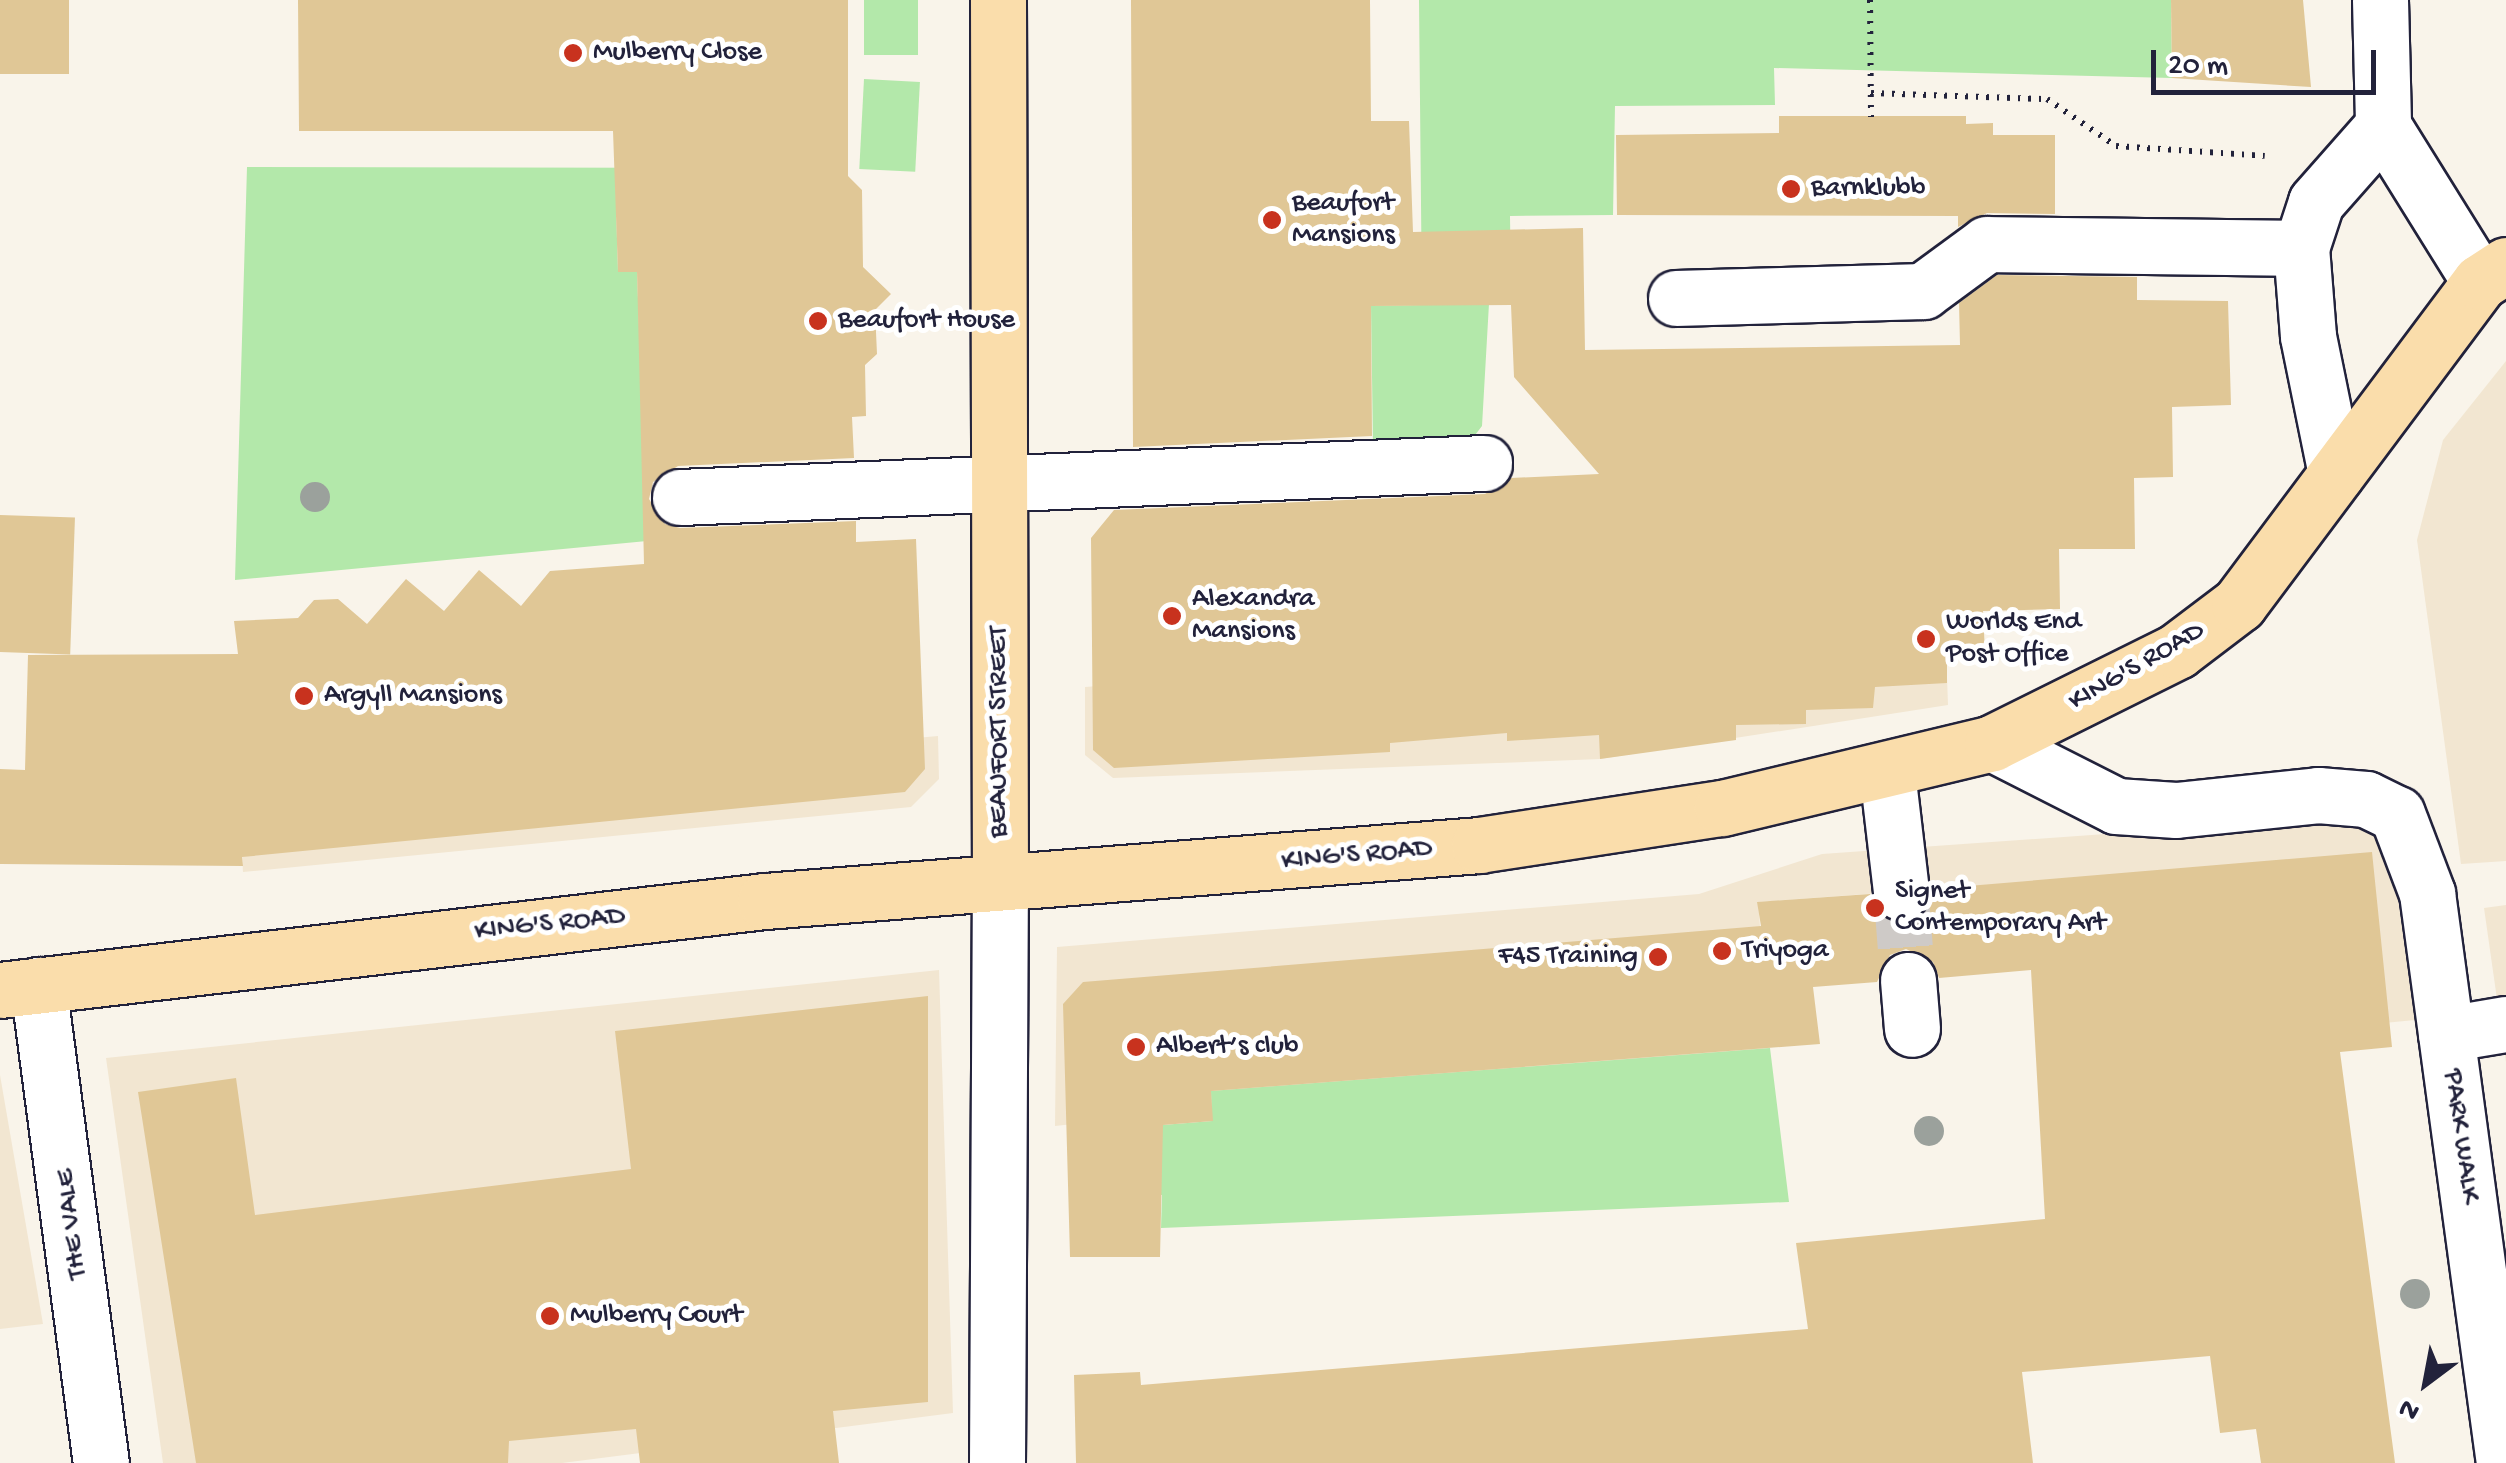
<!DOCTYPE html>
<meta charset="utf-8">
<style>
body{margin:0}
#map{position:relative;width:2506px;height:1463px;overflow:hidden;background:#f9f4ea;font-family:"Gochi Hand",sans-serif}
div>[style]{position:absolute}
.built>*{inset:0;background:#f2e6d1}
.green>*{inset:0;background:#b3e8aa;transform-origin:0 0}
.building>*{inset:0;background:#e0c796;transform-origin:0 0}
.minor-tunnel>*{height:55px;margin-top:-27.5px;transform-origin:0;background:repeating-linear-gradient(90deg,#cecac7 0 55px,transparent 0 83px)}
.path>*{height:6px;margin-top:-3px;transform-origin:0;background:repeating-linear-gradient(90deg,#22223b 0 2.5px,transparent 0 10.5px)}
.roads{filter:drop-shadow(2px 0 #22223b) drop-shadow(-2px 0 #22223b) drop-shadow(0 2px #22223b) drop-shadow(0 -2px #22223b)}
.minor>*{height:55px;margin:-27.5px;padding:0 27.5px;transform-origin:27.5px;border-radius:27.5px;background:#fff}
.major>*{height:55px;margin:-27.5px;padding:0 27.5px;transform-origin:27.5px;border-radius:27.5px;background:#faddab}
.trees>*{width:30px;height:30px;margin:-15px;border-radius:50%;background:#9ba19c}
.dots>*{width:28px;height:28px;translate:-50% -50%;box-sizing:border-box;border:5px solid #fff;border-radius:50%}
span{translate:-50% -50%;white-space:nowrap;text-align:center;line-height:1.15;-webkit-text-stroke:10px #fff;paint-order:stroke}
.poi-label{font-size:28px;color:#22223b}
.left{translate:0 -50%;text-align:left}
.right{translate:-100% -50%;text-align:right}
.street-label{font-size:28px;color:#22223b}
.north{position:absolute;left:2376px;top:1333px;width:100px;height:100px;-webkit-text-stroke:8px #fff;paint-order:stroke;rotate:212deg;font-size:28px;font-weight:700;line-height:40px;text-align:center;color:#22223b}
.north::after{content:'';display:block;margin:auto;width:35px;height:45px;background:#22223b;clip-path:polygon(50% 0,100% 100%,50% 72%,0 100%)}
.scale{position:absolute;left:2151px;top:50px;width:225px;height:45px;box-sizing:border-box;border:5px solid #22223b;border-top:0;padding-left:12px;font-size:30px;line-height:35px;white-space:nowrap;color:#22223b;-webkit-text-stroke:8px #fff;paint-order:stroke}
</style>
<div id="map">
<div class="built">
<i style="clip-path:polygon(2506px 361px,2506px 861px,2461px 864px,2417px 540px,2443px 440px)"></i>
<i style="clip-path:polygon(1945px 622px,1948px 705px,1600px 759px,1113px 778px,1085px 755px,1085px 687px)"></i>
<i style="clip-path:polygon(938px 736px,939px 779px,911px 807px,243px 872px,239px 799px)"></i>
<i style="clip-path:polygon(2331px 818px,2371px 829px,2392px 849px,2415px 1020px,2085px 1052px,2073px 879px,1758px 902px,1770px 1048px,1055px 1126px,1057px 947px,1699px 894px,1822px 854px)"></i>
<i style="clip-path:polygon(2506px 905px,2506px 1062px,2484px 908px)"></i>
<i style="clip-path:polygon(939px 970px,953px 1413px,562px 1463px,163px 1463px,106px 1058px)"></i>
<i style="clip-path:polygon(0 1075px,43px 1324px,0 1329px)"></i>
</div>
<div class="green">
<i style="left:864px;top:0;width:54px;height:55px"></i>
<i style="clip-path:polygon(1419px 0,2171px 0,2172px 78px,1774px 68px,1775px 105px,1615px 106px,1613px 215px,1510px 216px,1511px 287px,1490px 286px,1482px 426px,1472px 439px,1373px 447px,1371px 306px,1422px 305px)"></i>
<i style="left:864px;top:79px;width:56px;height:90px;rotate:3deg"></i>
<i style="clip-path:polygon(247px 167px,785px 168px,616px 207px,618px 271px,637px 272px,647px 541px,235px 580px)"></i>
<i style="clip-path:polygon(1770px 1048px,1789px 1202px,1161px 1228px,1162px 1195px,1151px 1194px,1150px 1126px,1212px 1121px,1211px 1091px)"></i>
</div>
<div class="building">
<i style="left:0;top:0;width:69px;height:74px"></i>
<i style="clip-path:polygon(298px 0,848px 0,848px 176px,862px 190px,863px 267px,891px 294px,875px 310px,877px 354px,865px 365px,866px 416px,852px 417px,854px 458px,678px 466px,653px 482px,649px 499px,665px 524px,680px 528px,856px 521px,856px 542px,916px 539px,925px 769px,905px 792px,242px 857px,243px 866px,0 864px,0 769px,25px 770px,28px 655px,238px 654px,234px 621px,298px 618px,314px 600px,338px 599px,367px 624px,406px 579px,444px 611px,479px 570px,521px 606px,550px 571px,644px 564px,637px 272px,618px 272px,613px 131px,299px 131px)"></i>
<i style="clip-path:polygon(1131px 0,1370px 0,1371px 121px,1409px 121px,1413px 232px,1583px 228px,1585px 350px,1960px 345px,1959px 303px,1997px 275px,2137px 277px,2137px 300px,2228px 301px,2231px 405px,2172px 407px,2173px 477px,2134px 478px,2135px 549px,2059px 549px,2060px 609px,1983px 611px,1985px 653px,1947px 654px,1947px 683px,1875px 687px,1873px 708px,1806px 710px,1806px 724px,1736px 725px,1736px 740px,1600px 759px,1599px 735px,1507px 741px,1507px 733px,1390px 743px,1390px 752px,1114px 768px,1093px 750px,1091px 538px,1114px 510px,1485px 494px,1511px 478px,1599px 474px,1514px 377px,1511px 305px,1371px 306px,1372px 436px,1133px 447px)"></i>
<i style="clip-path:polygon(2171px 0,2303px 0,2311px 87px,2172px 78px)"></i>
<i style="clip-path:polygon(1779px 116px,1966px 116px,1966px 124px,1993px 123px,1993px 135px,2055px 135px,2055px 214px,1987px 213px,1958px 227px,1958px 216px,1617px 215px,1616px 135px,1779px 133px)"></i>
<i style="left:0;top:515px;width:75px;height:137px;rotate:2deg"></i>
<i style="clip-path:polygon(2372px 852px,2392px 1047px,2340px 1052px,2395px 1463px,2261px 1463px,2256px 1429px,2220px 1433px,2210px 1356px,2022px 1372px,2033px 1463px,1076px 1463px,1074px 1375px,1140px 1372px,1141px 1385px,1808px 1329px,1796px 1243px,2045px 1219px,2031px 970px,1939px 978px,1933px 962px,1906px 949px,1890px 955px,1877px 982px,1813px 987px,1820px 1044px,1211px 1091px,1213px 1121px,1163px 1125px,1160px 1257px,1070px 1257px,1063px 1004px,1083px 982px,1761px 926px,1757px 902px,1870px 894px,1877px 911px,1904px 923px,1920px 916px,1932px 889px)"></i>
<i style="clip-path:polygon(928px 996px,928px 1402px,833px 1411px,839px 1463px,640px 1463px,636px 1429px,509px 1441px,508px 1463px,196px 1463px,138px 1092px,236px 1078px,255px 1215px,631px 1169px,615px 1031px)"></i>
</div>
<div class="minor-tunnel">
<i style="left:1901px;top:892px;width:88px;rotate:85.5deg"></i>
</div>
<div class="path">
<i style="left:1870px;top:0;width:117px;rotate:89.5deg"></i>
<i style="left:1871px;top:93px;width:176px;rotate:2deg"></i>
<i style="left:2047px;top:99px;width:83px;rotate:34.3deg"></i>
<i style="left:2116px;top:146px;width:149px;rotate:3.8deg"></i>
</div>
<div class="roads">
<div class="minor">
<i style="left:2380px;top:0;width:126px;rotate:88.6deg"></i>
<i style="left:2383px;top:126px;width:184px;rotate:58.1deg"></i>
<i style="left:1676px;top:298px;width:247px;rotate:-1.6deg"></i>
<i style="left:1923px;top:291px;width:79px;rotate:-36.3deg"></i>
<i style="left:1987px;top:244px;width:314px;rotate:0.7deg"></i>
<i style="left:2336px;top:474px;width:141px;rotate:-101.5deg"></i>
<i style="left:2308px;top:336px;width:88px;rotate:-94.5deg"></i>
<i style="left:2301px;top:248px;width:48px;rotate:-71.9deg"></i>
<i style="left:2316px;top:202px;width:101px;rotate:-48.6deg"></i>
<i style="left:680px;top:497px;width:805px;rotate:-2.42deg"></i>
<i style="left:1992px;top:743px;width:139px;rotate:26.9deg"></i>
<i style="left:2116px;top:806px;width:60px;rotate:3.8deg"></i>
<i style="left:2176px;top:810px;width:143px;rotate:-6deg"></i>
<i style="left:2318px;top:795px;width:48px;rotate:4.8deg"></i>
<i style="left:2366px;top:799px;width:34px;rotate:26deg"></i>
<i style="left:2397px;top:814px;width:85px;rotate:69.2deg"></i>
<i style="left:2427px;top:893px;width:575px;rotate:82.31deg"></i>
<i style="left:1887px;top:772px;width:121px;rotate:83.3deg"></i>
<i style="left:1908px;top:980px;width:49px;rotate:85.3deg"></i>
<i style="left:38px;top:985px;width:482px;rotate:82.5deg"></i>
<i style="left:2446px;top:1034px;width:61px;rotate:-9.5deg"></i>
<i style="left:997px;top:1463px;width:584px;rotate:-89.71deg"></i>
</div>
<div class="major">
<i style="left:998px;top:0;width:879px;rotate:89.87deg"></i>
<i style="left:0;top:990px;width:770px;rotate:-6.64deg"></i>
<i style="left:765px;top:901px;width:716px;rotate:-4.48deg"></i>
<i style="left:1479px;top:845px;width:246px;rotate:-8.7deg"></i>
<i style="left:1722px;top:808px;width:278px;rotate:-13.5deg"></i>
<i style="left:1992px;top:743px;width:207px;rotate:-26.4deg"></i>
<i style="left:2177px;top:651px;width:78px;rotate:-37.2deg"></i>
<i style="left:2239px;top:604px;width:402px;rotate:-53.2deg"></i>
<i style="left:2480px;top:282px;width:31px;rotate:-33deg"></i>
</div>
</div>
<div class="trees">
<i style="left:315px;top:497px"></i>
<i style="left:1929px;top:1131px"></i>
<i style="left:2415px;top:1294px"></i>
</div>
<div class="dots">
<i style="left:573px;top:53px;background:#c8321e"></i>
<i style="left:1791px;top:189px;background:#c8321e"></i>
<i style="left:1272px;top:220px;background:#c8321e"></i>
<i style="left:818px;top:321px;background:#c8321e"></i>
<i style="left:1172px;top:616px;background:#c8321e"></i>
<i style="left:1926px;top:639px;background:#c8321e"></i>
<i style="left:304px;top:696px;background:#c8321e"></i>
<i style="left:1875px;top:908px;background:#c8321e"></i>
<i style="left:1722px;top:951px;background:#c8321e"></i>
<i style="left:1658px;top:957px;background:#c8321e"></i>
<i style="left:1136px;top:1047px;background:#c8321e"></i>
<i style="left:550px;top:1316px;background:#c8321e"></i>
</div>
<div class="poi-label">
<span class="left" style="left:593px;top:53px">Mulberry Close</span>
<span class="left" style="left:1811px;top:189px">Barnklubb</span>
<span class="left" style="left:1292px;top:220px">Beaufort<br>Mansions</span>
<span class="left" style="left:838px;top:321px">Beaufort House</span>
<span class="left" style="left:1192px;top:616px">Alexandra<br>Mansions</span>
<span class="left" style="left:1946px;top:639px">Worlds End<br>Post Office</span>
<span class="left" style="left:324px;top:696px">Argyll Mansions</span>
<span class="left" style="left:1895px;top:908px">Signet<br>Contemporary Art</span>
<span class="left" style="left:1742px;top:951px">Triyoga</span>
<span class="right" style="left:1638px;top:957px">F45 Training</span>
<span class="left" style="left:1156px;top:1047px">Albert’s club</span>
<span class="left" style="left:570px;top:1316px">Mulberry Court</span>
</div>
<div class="street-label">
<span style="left:2137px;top:667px;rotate:-30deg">KING'S ROAD</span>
<span style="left:1000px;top:732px;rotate:-90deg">BEAUFORT STREET</span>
<span style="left:1357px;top:856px;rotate:-5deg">KING'S ROAD</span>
<span style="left:550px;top:925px;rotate:-6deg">KING'S ROAD</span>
<span style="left:2460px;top:1136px;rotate:82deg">PARK WALK</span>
<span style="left:73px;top:1224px;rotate:-97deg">THE VALE</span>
</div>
<div class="north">N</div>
<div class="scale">20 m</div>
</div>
